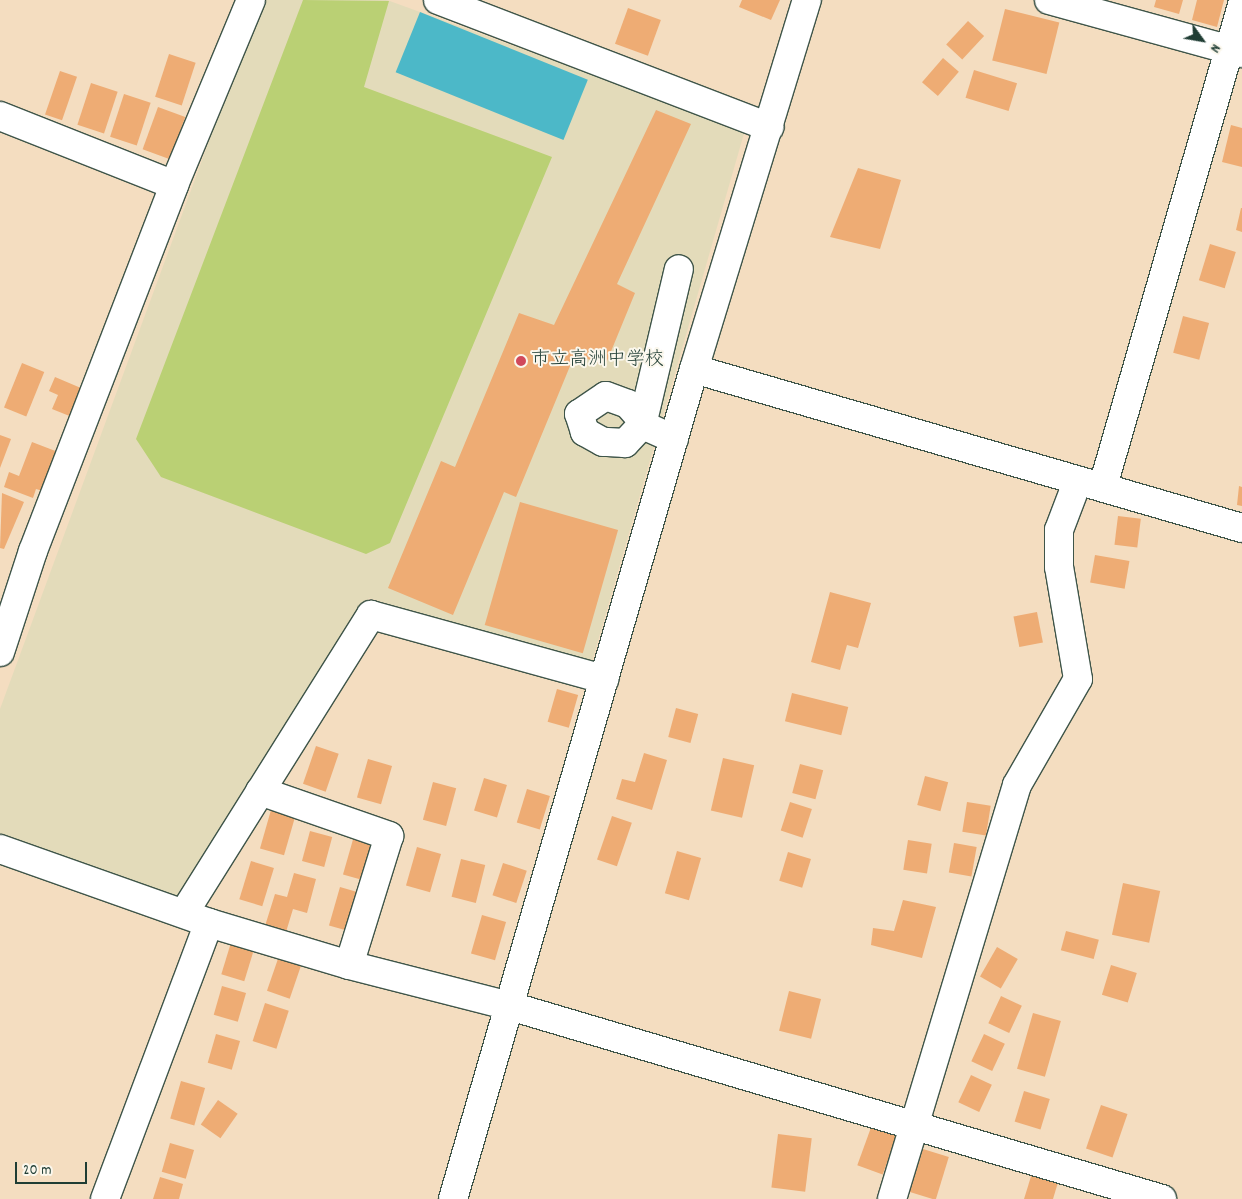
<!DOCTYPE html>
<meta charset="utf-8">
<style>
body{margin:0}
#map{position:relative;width:1242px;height:1199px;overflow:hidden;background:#f4ddc0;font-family:Dekko,"Klee One",sans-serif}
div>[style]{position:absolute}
.built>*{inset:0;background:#e3dbba}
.green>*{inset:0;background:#bad074}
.water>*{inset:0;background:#4cb8c8;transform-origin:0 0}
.building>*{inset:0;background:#eeac74;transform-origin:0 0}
.roads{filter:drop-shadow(1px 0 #3f5549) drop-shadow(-1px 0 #3f5549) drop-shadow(0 1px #3f5549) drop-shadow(0 -1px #3f5549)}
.minor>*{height:28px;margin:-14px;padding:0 14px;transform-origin:14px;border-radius:14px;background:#fff}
.dots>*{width:14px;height:14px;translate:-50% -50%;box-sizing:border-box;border:2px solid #fbf7ec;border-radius:50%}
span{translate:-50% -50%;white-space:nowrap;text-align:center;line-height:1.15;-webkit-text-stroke:4px #fbf7ec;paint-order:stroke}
.poi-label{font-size:19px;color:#1f3d34}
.left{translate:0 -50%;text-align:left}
.north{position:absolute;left:1177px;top:15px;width:50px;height:50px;-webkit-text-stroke:4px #fbf7ec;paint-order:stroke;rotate:122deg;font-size:14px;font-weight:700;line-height:20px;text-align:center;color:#1f3d34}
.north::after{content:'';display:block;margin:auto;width:18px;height:22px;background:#1f3d34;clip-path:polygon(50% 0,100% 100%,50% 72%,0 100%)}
.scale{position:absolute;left:15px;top:1162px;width:72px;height:22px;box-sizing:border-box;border:2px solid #1f3d34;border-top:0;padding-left:6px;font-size:15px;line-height:18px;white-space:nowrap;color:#1f3d34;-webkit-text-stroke:4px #fbf7ec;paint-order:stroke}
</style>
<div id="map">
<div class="built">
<i style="clip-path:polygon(261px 0,387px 0,745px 130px,591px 665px,369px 598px,180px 900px,0 838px,0 709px)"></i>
</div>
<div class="green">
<i style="clip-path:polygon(303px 0,389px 1px,364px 87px,552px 157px,390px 543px,366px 554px,161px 477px,136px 439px)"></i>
</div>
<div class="water">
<i style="left:420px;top:12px;width:181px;height:65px;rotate:22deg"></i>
</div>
<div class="building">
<i style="clip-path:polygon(742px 0,780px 0,771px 20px,739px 7px)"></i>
<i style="clip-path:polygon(1156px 0,1183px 0,1179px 14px,1154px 7px)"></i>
<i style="clip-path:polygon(1197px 0,1224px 0,1217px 27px,1192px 20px)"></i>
<i style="left:628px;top:8px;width:35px;height:38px;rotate:20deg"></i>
<i style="left:1005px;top:9px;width:56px;height:53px;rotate:14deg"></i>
<i style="left:968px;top:21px;width:22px;height:32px;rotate:43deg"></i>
<i style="left:169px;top:54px;width:28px;height:45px;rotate:18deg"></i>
<i style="left:943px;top:58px;width:21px;height:32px;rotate:41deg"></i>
<i style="left:974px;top:70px;width:45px;height:29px;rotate:17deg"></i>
<i style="left:60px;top:71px;width:18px;height:46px;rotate:19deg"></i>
<i style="left:91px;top:83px;width:28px;height:44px;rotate:18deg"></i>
<i style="left:124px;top:94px;width:28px;height:45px;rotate:18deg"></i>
<i style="left:158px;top:107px;width:29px;height:45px;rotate:20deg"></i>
<i style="clip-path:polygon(656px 110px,691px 124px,617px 284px,635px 293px,605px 366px,575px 354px,516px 497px,504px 492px,453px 615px,388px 588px,441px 461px,455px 467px,519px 313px,554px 325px)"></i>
<i style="clip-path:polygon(1231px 125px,1242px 128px,1242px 167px,1222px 162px)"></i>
<i style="clip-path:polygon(858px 168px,901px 180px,880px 249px,830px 237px)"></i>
<i style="clip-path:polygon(1241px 208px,1242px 208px,1242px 232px,1236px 230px)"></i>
<i style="left:1210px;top:244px;width:27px;height:38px;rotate:17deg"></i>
<i style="left:1183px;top:316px;width:27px;height:38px;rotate:15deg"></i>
<i style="left:22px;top:363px;width:24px;height:48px;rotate:22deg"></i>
<i style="clip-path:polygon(55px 377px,88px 391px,77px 419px,52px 409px,58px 395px,49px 391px)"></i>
<i style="clip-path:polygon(0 435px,11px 439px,0 468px)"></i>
<i style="clip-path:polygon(32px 442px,58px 452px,43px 491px,36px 489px,33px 498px,4px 487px,9px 472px,19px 476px)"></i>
<i style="clip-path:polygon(1239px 486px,1242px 487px,1242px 506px,1237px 505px)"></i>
<i style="clip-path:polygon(2px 493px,24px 502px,4px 549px,0 548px)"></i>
<i style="left:520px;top:502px;width:102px;height:128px;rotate:16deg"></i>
<i style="left:1118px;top:516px;width:23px;height:29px;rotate:7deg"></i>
<i style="left:1095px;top:555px;width:35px;height:28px;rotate:10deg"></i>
<i style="clip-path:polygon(830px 592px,871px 603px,858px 648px,847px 645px,840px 670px,811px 662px)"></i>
<i style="left:1037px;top:612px;width:31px;height:24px;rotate:79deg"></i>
<i style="left:557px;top:689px;width:22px;height:34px;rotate:16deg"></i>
<i style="left:792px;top:693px;width:58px;height:29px;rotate:14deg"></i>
<i style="left:676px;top:708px;width:23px;height:30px;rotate:15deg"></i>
<i style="left:316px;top:746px;width:24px;height:40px;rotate:19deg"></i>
<i style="clip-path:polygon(644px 753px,667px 760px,652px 810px,616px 799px,622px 779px,635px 782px)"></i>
<i style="left:723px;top:758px;width:32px;height:54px;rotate:13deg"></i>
<i style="left:368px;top:759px;width:25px;height:40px;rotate:16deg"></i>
<i style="left:800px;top:764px;width:24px;height:30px;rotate:15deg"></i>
<i style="left:925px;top:776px;width:24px;height:30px;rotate:15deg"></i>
<i style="left:484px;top:778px;width:24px;height:34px;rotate:17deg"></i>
<i style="left:433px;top:782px;width:24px;height:39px;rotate:15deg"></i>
<i style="left:527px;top:789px;width:24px;height:35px;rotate:17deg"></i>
<i style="left:790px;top:802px;width:23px;height:30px;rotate:18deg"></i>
<i style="left:967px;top:802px;width:24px;height:30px;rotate:9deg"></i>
<i style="left:271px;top:810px;width:25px;height:40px;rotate:16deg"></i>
<i style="left:612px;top:816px;width:21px;height:46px;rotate:19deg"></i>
<i style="left:310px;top:831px;width:23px;height:31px;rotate:15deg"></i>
<i style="left:354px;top:836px;width:25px;height:40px;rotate:16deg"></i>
<i style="left:908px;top:840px;width:24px;height:30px;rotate:9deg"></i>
<i style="left:954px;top:843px;width:23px;height:30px;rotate:10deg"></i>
<i style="left:417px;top:847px;width:25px;height:40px;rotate:16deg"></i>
<i style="left:677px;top:851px;width:25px;height:44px;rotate:16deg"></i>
<i style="left:788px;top:852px;width:24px;height:30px;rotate:17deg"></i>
<i style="left:461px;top:859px;width:25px;height:39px;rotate:14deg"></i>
<i style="left:251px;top:861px;width:24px;height:40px;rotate:17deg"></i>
<i style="left:503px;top:863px;width:25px;height:34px;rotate:18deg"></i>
<i style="clip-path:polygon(294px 873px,316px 879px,307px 913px,293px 909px,286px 932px,265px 926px,275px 894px,287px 897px)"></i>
<i style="left:1123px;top:883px;width:38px;height:53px;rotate:12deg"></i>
<i style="left:340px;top:887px;width:25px;height:40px;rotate:16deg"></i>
<i style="clip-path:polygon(903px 900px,936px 907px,922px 958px,871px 945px,873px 928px,894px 931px)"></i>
<i style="left:482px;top:915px;width:25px;height:40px;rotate:16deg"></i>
<i style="left:1066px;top:931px;width:34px;height:20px;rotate:15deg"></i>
<i style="left:233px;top:936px;width:24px;height:40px;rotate:17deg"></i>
<i style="left:997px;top:947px;width:24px;height:34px;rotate:30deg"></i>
<i style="left:280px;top:953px;width:24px;height:40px;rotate:19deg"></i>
<i style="left:1111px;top:965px;width:27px;height:31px;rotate:17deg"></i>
<i style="left:222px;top:986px;width:25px;height:30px;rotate:16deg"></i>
<i style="left:789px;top:991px;width:33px;height:41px;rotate:14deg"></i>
<i style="left:1001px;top:996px;width:23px;height:30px;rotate:25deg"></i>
<i style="left:265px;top:1003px;width:25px;height:40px;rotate:18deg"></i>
<i style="left:1033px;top:1013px;width:29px;height:58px;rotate:16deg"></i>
<i style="left:216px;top:1034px;width:25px;height:30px;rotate:16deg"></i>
<i style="left:984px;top:1034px;width:23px;height:30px;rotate:25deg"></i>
<i style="left:971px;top:1075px;width:23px;height:30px;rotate:25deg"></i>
<i style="left:181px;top:1081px;width:25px;height:39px;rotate:16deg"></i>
<i style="left:1024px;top:1091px;width:27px;height:32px;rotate:17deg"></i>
<i style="left:218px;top:1100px;width:24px;height:30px;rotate:35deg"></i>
<i style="left:1101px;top:1105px;width:28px;height:46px;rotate:19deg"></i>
<i style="left:873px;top:1122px;width:27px;height:46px;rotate:20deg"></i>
<i style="left:778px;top:1134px;width:34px;height:54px;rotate:7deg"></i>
<i style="left:170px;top:1143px;width:25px;height:30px;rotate:16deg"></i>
<i style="left:923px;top:1149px;width:27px;height:45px;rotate:17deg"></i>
<i style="clip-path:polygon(1033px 1170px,1059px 1179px,1053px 1199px,1024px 1199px)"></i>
<i style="clip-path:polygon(160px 1177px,183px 1184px,179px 1199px,153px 1199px)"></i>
</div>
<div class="roads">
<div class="minor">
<i style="left:438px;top:0;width:355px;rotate:21deg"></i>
<i style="left:1049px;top:0;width:200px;rotate:15.4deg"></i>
<i style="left:0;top:116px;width:187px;rotate:21.6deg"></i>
<i style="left:694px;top:369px;width:571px;rotate:16.18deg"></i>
<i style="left:642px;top:425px;width:25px;rotate:133deg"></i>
<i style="left:625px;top:443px;width:22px;rotate:-177deg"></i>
<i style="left:603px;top:442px;width:21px;rotate:-151deg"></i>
<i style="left:585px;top:432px;width:19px;rotate:-108deg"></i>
<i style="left:579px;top:414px;width:32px;rotate:-34deg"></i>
<i style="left:606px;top:396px;width:23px;rotate:20deg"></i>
<i style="left:628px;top:404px;width:23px;rotate:49deg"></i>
<i style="left:674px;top:439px;width:35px;rotate:-156deg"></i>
<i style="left:642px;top:425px;width:160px;rotate:-76.7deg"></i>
<i style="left:1103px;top:486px;width:501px;rotate:-73.88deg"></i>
<i style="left:0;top:652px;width:106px;rotate:-71.9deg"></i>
<i style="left:33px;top:551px;width:392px;rotate:-68.9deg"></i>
<i style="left:174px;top:185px;width:200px;rotate:-67.4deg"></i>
<i style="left:260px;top:791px;width:137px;rotate:19.2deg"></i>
<i style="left:389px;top:836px;width:135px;rotate:107.2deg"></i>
<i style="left:0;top:849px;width:222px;rotate:19.5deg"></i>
<i style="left:209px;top:923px;width:146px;rotate:16.7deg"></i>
<i style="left:349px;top:965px;width:166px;rotate:14.3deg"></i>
<i style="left:510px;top:1006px;width:680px;rotate:16.49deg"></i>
<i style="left:184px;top:913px;width:352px;rotate:-57.9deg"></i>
<i style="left:371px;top:615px;width:242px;rotate:15.4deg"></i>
<i style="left:105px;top:1199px;width:295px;rotate:-69.4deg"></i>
<i style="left:453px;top:1199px;width:864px;rotate:-73.81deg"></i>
<i style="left:694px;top:369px;width:386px;rotate:-73deg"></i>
<i style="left:892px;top:1199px;width:432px;rotate:-73.2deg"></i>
<i style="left:1017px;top:785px;width:122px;rotate:-60.1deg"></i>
<i style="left:1078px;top:679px;width:114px;rotate:-99.6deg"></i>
<i style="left:1059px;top:567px;width:37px;rotate:-90deg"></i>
<i style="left:1059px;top:530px;width:53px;rotate:-69.2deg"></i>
</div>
</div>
<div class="dots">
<i style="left:521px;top:361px;background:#d1495b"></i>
</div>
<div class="poi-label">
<span class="left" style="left:531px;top:361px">市立高洲中学校</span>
</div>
<div class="north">N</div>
<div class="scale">20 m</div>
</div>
